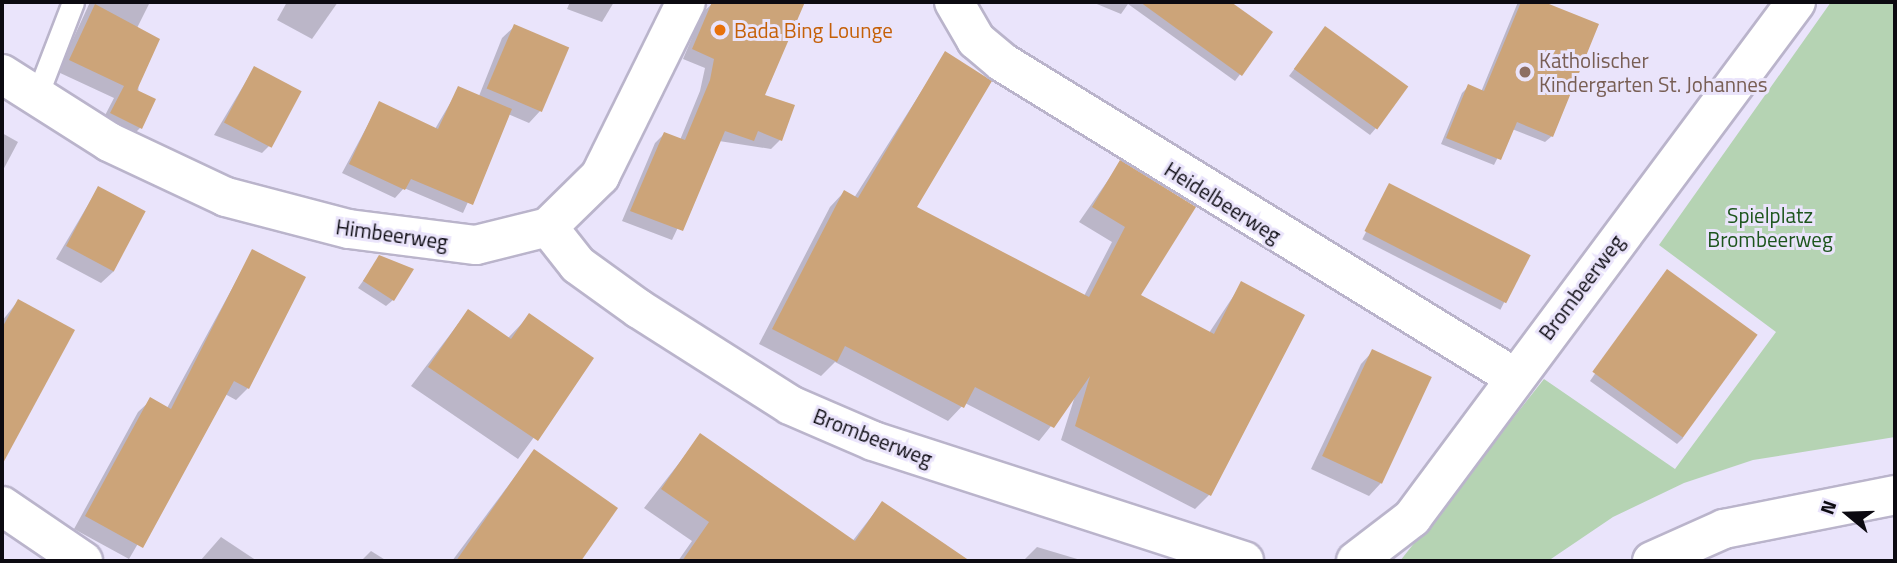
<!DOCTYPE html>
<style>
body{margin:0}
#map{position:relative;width:1897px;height:563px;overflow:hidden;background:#eae4fb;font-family:"Titillium Web",sans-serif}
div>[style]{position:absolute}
.green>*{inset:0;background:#b5d3b3}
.shadow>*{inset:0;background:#0003;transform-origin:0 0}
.building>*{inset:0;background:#cca479;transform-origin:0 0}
.roads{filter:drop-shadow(2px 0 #bab4cb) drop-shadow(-2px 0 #bab4cb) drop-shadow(0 2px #bab4cb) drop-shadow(0 -2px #bab4cb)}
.service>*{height:21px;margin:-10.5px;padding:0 10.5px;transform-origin:10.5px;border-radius:10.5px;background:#fff}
.minor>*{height:38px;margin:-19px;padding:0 19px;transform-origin:19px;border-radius:19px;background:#fff}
.tertiary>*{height:38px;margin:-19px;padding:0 19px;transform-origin:19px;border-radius:19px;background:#fff}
.dots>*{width:19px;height:19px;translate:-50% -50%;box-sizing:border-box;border:4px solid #eae4fb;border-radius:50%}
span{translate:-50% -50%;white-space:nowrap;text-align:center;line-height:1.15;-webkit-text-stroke:6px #eae4fb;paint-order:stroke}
.food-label{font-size:21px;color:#c56008}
.left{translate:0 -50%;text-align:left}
.education-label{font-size:21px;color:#785e54}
.street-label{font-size:21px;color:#0c0a11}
.park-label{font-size:21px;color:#1d551d}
.frame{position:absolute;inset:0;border:4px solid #0c0a11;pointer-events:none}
.north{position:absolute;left:1813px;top:479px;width:70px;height:70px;-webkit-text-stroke:5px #eae4fb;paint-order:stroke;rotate:289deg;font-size:19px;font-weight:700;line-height:28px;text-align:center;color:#0c0a11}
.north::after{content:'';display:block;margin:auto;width:24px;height:32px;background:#0c0a11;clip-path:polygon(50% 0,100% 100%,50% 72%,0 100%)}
</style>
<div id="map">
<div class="green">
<i style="clip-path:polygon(1831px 2px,1895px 2px,1895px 437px,1753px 460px,1684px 483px,1613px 517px,1548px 561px,1400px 561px,1544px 379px,1675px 469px,1776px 332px,1659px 245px)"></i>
</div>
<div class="shadow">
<i style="clip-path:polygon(90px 2px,150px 2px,136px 30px,140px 128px,129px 139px,100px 125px,114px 98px,58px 72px)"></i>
<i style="clip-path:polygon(287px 2px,338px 2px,312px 39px,277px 20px)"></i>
<i style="clip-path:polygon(570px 2px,614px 2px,602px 22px,567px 9px)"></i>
<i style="clip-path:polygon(735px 2px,803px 2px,762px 96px,780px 140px,771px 149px,719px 141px,672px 240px,622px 221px,655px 143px,664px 134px,680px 140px,700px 91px,705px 68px,683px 59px,703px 12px,713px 3px,731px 10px)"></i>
<i style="clip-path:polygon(1092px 2px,1228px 2px,1271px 33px,1235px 81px,1128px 4px,1121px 14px)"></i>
<i style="clip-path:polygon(1518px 2px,1539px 2px,1597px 25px,1552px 136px,1545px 142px,1512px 129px,1494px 165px,1441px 144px,1462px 93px,1469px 86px,1481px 92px)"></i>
<i style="clip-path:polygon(515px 26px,567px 48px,541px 110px,529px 123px,508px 114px,463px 213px,404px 188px,395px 198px,342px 173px,379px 104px,435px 129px,459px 88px,479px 96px,502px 38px)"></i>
<i style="clip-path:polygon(1325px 28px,1376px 128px,1370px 135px,1289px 76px)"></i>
<i style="clip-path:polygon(945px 54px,914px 208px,1084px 296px,1112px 242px,1079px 222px,1120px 163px,1139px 296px,1209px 333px,1242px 283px,1209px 495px,1195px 509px,1061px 440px,1075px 396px,1039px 441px,965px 403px,948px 421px,835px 362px,821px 376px,759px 344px,830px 207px,844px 192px,854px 198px)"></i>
<i style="clip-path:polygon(254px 68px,274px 141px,262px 153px,214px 135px)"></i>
<i style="clip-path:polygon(2px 133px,18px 142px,2px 172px)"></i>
<i style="left:1390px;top:185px;width:155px;height:61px;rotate:27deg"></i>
<i style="clip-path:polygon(98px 188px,114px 271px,101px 283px,56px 259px)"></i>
<i style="clip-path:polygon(252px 252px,248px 388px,236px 400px,225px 394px,129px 559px,74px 529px,138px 412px,151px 400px,167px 408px)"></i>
<i style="clip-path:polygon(380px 257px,393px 300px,386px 306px,358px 288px)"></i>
<i style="clip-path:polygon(1661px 278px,1683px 438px,1677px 444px,1590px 381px)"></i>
<i style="clip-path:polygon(18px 301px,9px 448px,2px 455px,2px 321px)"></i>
<i style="clip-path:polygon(468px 311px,508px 338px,529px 316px,592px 358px,518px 459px,411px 386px)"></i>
<i style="clip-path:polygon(1373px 351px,1381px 483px,1369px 496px,1311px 469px,1361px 364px)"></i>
<i style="clip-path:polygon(701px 435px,802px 507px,764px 561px,678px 561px,692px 541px,644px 508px)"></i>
<i style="clip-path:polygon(534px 451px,616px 508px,579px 561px,452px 561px)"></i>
<i style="clip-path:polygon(882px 503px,963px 558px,961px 561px,837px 561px)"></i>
<i style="clip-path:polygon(221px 537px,257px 561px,200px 561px)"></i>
<i style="clip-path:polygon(1037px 547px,1084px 561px,1023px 561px)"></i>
<i style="clip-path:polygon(371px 551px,387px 561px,361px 561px)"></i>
</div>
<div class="building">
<i style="clip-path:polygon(712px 2px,805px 2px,765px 95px,795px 105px,782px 141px,758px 131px,754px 141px,725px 131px,683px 231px,630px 211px,664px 132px,685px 140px,710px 80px,714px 59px,692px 49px)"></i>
<i style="clip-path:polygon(1140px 2px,1231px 2px,1273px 32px,1242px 76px)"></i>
<i style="clip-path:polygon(1521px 2px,1544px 2px,1599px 24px,1553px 137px,1517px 122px,1501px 160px,1446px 138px,1468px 84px,1484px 91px)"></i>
<i style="clip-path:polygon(95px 4px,160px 39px,137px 90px,156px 99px,142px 129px,110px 113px,124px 86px,69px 60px)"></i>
<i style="left:514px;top:24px;width:60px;height:70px;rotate:23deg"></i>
<i style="left:1325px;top:26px;width:103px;height:53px;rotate:36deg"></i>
<i style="clip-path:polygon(945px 51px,992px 81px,917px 207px,1089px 297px,1125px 227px,1092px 207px,1120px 160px,1196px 207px,1141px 295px,1214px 334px,1241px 281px,1305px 315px,1211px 496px,1075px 426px,1090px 376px,1054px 428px,975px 387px,964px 408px,845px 346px,837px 362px,772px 329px,844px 190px,858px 198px)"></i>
<i style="left:254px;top:66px;width:54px;height:64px;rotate:28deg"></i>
<i style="clip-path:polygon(458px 86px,512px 109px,473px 205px,411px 179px,405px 190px,349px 164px,379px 101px,438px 129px)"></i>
<i style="left:1389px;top:183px;width:159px;height:54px;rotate:27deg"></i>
<i style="left:98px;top:186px;width:54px;height:68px;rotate:28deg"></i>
<i style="clip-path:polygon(252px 249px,306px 277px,249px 389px,234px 381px,143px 548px,85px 516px,150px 397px,171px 409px)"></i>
<i style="clip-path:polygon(379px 255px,414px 269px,394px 301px,363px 281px)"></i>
<i style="left:1667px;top:269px;width:112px;height:127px;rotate:36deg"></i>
<i style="clip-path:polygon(18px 299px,75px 330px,2px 465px,2px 328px)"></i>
<i style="clip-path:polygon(468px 309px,511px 339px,529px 313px,594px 358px,538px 441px,428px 367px)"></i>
<i style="left:1372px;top:349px;width:66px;height:118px;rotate:25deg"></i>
<i style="clip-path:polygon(700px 433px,855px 541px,882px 501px,970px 561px,682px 561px,709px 522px,661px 489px)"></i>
<i style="clip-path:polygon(534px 449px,618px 508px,581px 561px,456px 561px)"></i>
</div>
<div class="roads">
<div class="service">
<i style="left:36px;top:98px;width:103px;rotate:-68.9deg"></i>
</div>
<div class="minor">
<i style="left:954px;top:2px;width:44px;rotate:59.9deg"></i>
<i style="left:976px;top:40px;width:34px;rotate:40deg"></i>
<i style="left:1002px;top:62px;width:601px;rotate:31.6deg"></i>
<i style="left:2px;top:74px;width:127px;rotate:32.4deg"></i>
<i style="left:109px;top:142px;width:129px;rotate:25.2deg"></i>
<i style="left:226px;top:197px;width:127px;rotate:14.6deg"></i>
<i style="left:349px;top:229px;width:128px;rotate:7.2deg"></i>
<i style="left:476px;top:245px;width:74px;rotate:-14deg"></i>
<i style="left:548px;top:227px;width:73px;rotate:-44.4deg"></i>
<i style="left:600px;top:176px;width:194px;rotate:-63.7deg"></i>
<i style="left:548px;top:227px;width:48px;rotate:51.7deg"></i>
<i style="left:578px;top:265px;width:75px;rotate:35.8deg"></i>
<i style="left:639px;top:309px;width:179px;rotate:32.4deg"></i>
<i style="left:790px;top:405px;width:90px;rotate:23.4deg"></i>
<i style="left:873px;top:441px;width:390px;rotate:17.9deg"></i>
<i style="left:2px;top:506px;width:98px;rotate:34.2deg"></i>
<i style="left:1356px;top:561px;width:71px;rotate:-37.5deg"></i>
<i style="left:1412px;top:518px;width:643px;rotate:-53.34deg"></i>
</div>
<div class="tertiary">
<i style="left:1652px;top:561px;width:79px;rotate:-24deg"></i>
<i style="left:1724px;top:529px;width:174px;rotate:-11.2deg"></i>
</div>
</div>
<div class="dots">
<i style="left:720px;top:30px;background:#e8710a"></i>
<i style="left:1525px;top:72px;background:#8d6e63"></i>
</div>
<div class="food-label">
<span class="left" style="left:734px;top:30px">Bada Bing Lounge</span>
</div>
<div class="education-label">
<span class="left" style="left:1539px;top:72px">Katholischer<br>Kindergarten St. Johannes</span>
</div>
<div class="street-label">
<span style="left:1223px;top:202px;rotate:32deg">Heidelbeerweg</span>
<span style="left:392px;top:234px;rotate:8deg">Himbeerweg</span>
<span style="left:1581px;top:287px;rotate:-53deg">Brombeerweg</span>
<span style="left:873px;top:437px;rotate:21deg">Brombeerweg</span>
</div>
<div class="park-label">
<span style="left:1770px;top:227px">Spielplatz<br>Brombeerweg</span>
</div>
<div class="frame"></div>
<div class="north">N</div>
</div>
